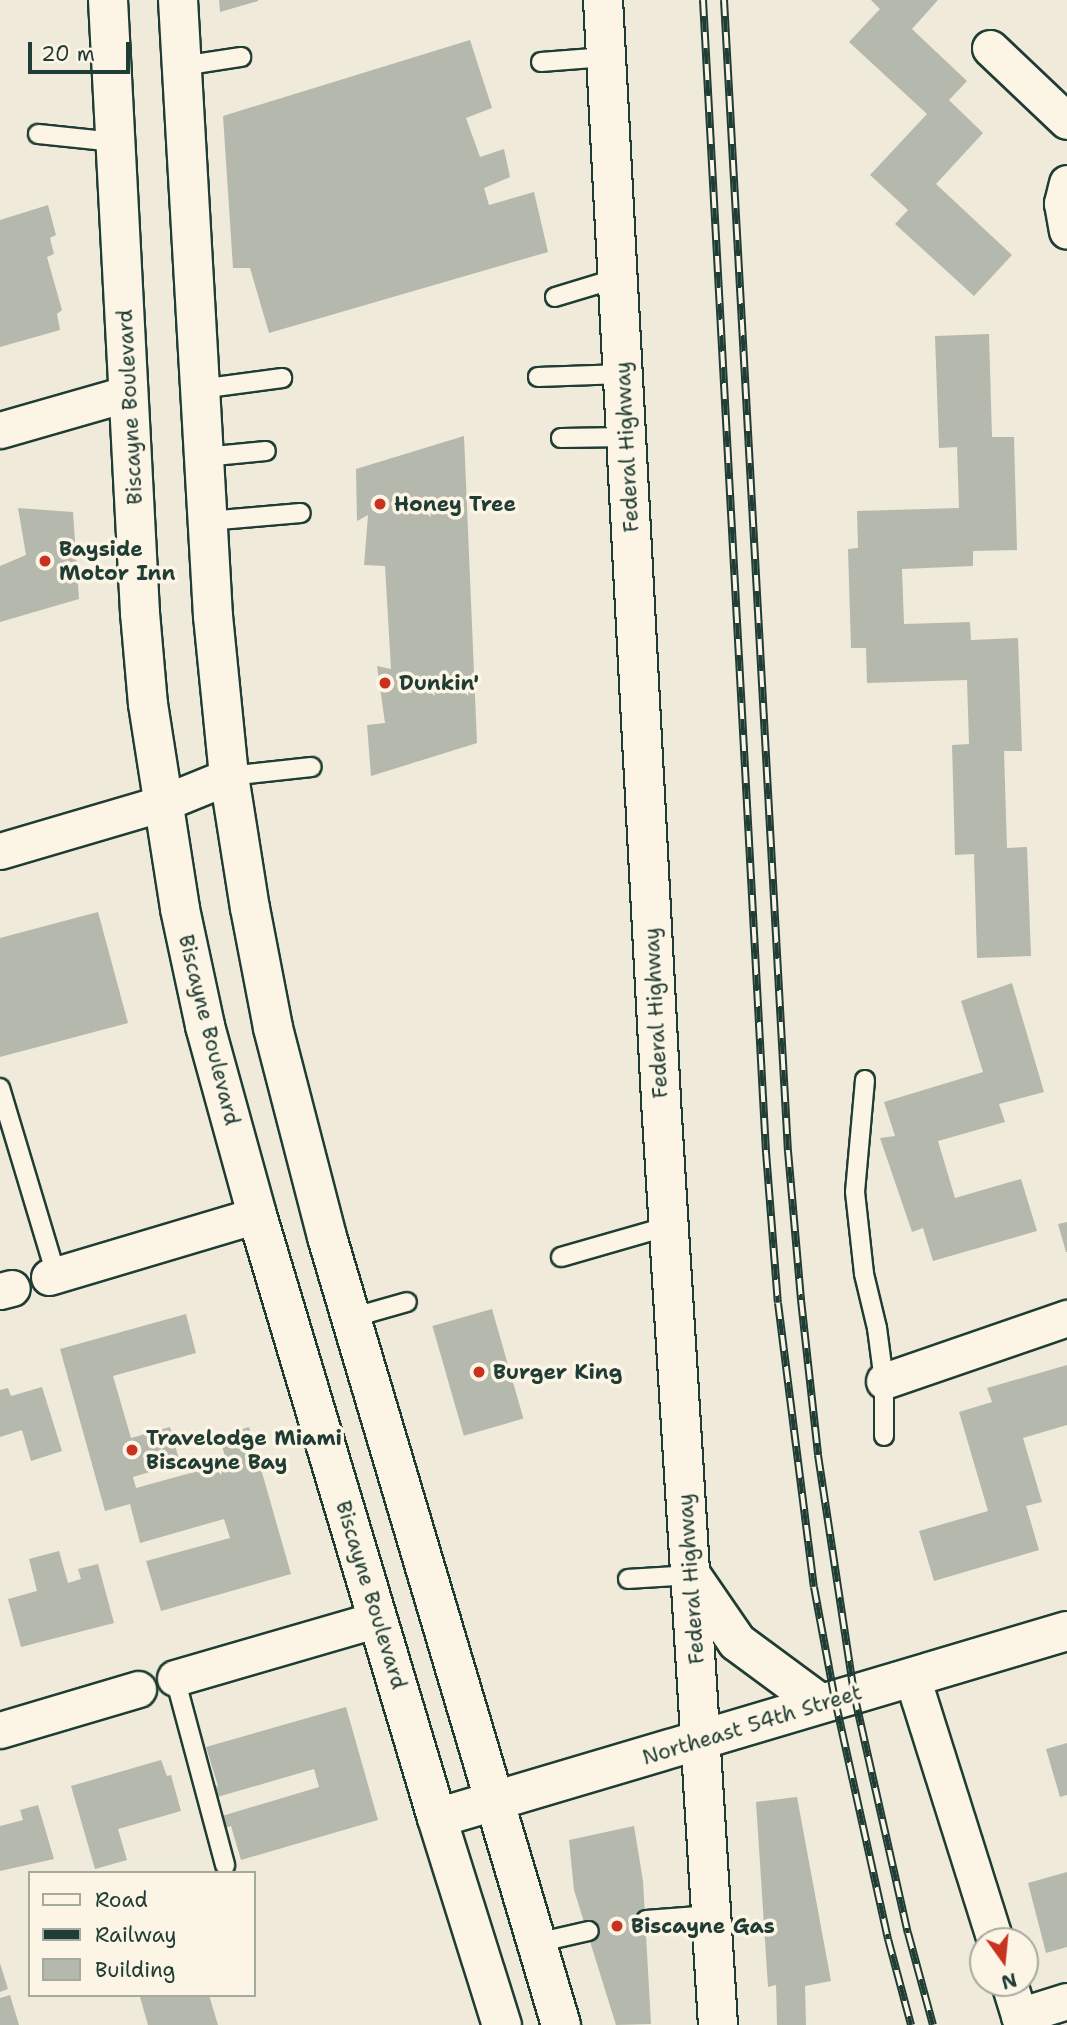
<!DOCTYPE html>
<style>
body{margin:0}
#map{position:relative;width:1067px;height:2025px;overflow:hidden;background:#efeada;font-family:"Shantell Sans",sans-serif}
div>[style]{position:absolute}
.building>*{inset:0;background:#b5b9ad;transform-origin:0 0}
.roads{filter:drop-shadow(2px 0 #1f3d34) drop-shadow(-2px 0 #1f3d34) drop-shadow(0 2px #1f3d34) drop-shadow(0 -2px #1f3d34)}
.service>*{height:18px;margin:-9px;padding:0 9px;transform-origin:9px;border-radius:9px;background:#fcf5e5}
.minor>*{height:35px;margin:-17.5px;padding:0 17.5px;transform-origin:17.5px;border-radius:17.5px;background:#fcf5e5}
.tertiary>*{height:38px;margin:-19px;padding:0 19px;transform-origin:19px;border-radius:19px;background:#fcf5e5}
.secondary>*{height:38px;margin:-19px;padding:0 19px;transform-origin:19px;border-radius:19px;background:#fcf5e5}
.primary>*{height:38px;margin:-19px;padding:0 19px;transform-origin:19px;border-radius:19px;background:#fcf5e5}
.rail>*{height:8px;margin-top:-4px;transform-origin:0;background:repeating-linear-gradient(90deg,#fcf5e5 0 16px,#1f3d34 0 32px);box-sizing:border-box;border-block:2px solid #1f3d34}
.dots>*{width:19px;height:19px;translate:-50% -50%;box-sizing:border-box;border:4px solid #fcf5e5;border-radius:50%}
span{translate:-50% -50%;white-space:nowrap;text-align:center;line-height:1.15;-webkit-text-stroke:7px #fcf5e5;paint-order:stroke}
.street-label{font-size:21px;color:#1f3d34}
.poi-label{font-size:21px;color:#1f3d34;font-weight:700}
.left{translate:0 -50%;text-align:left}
.legend{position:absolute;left:28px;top:1871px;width:228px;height:126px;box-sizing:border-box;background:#fcf5e5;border:2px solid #a4ab9e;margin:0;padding:9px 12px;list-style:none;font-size:21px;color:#1f3d34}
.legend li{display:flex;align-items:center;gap:14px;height:35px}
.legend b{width:35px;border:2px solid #a4ab9e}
.north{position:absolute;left:969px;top:1927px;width:70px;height:70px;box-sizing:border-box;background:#fcf5e5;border:2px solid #a4ab9e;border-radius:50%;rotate:165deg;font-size:19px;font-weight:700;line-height:28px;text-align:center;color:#1f3d34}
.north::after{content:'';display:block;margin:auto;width:24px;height:32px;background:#c8321e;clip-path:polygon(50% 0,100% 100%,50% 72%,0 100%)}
.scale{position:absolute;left:28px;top:42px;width:102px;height:32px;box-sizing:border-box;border:4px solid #1f3d34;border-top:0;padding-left:9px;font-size:21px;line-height:24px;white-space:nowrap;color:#1f3d34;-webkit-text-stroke:5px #fcf5e5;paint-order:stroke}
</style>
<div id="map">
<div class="building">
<i style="clip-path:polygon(219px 0,258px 0,258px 1px,220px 12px)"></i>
<i style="clip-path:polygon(871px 0,938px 0,912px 29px,967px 81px,949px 100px,983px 133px,936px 184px,1012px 255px,974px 296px,895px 224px,908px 210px,870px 175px,927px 114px,849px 42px,880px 9px)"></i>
<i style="clip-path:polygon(470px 40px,492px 108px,466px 118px,480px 157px,504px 149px,510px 177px,484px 188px,489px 205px,534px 192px,548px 252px,269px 333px,250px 268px,233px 268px,223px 116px)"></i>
<i style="clip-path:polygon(48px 205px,56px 235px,50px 238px,54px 254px,47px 257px,62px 310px,57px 314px,60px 330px,0 347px,0 220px)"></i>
<i style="clip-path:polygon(989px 334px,992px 437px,1014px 437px,1017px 550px,973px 551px,973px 566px,902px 569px,904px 624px,970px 622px,971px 640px,1018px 638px,1022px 751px,1004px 751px,1007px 848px,1027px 847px,1031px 956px,977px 958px,974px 854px,955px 855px,952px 745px,969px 744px,967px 680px,867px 683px,866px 648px,851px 648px,848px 549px,858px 548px,857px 511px,959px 508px,957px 447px,939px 448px,935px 336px)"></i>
<i style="clip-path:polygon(464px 436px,477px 743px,371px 776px,367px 725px,385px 723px,377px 666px,391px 669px,385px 566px,364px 565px,368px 515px,357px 521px,356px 469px)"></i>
<i style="clip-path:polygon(18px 508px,73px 512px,79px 599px,0 622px,0 566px,26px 555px)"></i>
<i style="clip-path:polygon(98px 912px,128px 1023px,0 1057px,0 938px)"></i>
<i style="clip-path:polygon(1012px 983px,1044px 1092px,999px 1104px,1005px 1122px,938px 1141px,955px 1198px,1021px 1179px,1037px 1231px,933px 1261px,923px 1228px,912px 1232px,880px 1138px,895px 1136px,884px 1102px,983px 1072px,961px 1001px)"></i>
<i style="clip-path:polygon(1067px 1222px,1067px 1252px,1066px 1252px,1058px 1224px)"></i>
<i style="left:492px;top:1309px;width:114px;height:62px;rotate:74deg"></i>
<i style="clip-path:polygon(186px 1314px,196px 1353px,113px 1376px,131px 1438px,170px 1427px,180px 1463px,133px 1477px,136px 1488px,227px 1463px,219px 1436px,249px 1427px,291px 1574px,161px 1611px,146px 1561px,230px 1538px,224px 1519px,140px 1543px,130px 1504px,105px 1511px,60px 1349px)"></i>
<i style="clip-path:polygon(1067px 1365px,1067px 1425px,1023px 1438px,1042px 1502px,1026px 1506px,1039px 1550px,934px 1581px,919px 1531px,988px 1511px,959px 1412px,992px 1402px,987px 1388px)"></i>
<i style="clip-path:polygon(42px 1387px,62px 1451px,31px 1461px,22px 1430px,0 1437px,0 1390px,8px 1388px,11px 1396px)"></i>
<i style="clip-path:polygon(59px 1551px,68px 1583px,81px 1579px,78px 1569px,98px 1564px,114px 1623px,21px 1647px,8px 1599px,37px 1591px,29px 1559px)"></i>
<i style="clip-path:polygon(346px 1707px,378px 1820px,241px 1860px,231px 1826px,225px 1828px,222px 1816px,319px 1787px,314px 1769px,214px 1798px,211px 1788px,218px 1786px,206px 1747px)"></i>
<i style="clip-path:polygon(1067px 1743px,1067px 1795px,1060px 1797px,1046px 1749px)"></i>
<i style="clip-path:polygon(161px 1760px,167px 1776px,171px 1775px,181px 1811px,118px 1829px,127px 1860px,95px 1869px,71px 1786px)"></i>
<i style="clip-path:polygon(797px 1797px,831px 1981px,805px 1986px,806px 2025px,777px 2025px,776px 1985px,768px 1987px,756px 1802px)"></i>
<i style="clip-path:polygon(38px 1805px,54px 1859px,0 1871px,0 1826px,23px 1820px,20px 1810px)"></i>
<i style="clip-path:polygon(634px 1826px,643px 1881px,651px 2024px,616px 2025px,574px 1890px,569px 1840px)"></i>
<i style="clip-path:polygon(1067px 1872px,1067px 1947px,1046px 1953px,1028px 1883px)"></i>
<i style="clip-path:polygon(0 1963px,8px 1989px,0 1992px)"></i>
<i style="clip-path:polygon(10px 1995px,19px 2025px,0 2025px,0 1998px)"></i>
<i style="clip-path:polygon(145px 1995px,209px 1995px,218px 2025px,148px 2025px,140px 1997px)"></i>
</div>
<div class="roads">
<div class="service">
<i style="left:541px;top:62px;width:65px;rotate:-4.4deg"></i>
<i style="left:182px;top:66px;width:60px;rotate:-8.7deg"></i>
<i style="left:38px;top:134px;width:78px;rotate:5.9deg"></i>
<i style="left:555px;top:297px;width:66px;rotate:-16.8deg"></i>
<i style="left:538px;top:377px;width:85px;rotate:-2deg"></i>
<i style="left:200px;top:389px;width:83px;rotate:-7.6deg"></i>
<i style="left:561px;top:438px;width:65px;rotate:-0.9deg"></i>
<i style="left:204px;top:457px;width:62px;rotate:-5.5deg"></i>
<i style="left:208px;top:521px;width:93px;rotate:-4.9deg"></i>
<i style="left:229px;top:776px;width:83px;rotate:-6.2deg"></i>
<i style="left:865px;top:1080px;width:112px;rotate:95.1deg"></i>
<i style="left:855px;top:1192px;width:82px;rotate:83.7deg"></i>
<i style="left:864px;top:1274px;width:56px;rotate:76.5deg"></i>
<i style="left:877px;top:1328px;width:53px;rotate:82.5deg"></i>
<i style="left:884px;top:1381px;width:55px;rotate:90deg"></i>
<i style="left:0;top:1088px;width:195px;rotate:73.3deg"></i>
<i style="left:561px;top:1257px;width:112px;rotate:-16deg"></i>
<i style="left:351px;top:1318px;width:58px;rotate:-15.9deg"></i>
<i style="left:628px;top:1579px;width:63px;rotate:-3.6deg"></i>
<i style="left:175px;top:1678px;width:194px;rotate:75deg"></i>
<i style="left:646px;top:1920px;width:65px;rotate:-4.4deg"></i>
<i style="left:536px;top:1943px;width:54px;rotate:-12.8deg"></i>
</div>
<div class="minor">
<i style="left:990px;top:48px;width:106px;rotate:43.5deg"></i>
<i style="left:1067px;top:183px;width:21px;rotate:104deg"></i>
<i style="left:1062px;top:203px;width:28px;rotate:80deg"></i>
<i style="left:0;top:430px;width:134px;rotate:-16deg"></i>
<i style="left:0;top:851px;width:170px;rotate:-16.4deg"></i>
<i style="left:163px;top:803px;width:71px;rotate:-22.2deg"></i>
<i style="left:49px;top:1277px;width:217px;rotate:-16.6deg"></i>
<i style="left:0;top:1291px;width:12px;rotate:-14deg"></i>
<i style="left:884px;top:1381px;width:194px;rotate:-19deg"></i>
<i style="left:912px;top:1677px;width:277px;rotate:72.5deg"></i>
<i style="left:175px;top:1678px;width:211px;rotate:-16.2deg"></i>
<i style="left:0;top:1730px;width:144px;rotate:-16.5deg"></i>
<i style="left:1009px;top:1983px;width:44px;rotate:72.8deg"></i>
<i style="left:1019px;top:2016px;width:50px;rotate:-17.4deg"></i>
</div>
<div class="tertiary">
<i style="left:603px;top:0;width:1103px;rotate:86.98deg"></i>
<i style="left:661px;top:1101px;width:926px;rotate:86.47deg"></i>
</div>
<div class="secondary">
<i style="left:691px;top:1575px;width:81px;rotate:55.5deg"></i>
<i style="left:737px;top:1642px;width:104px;rotate:36.4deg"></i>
<i style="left:437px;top:1818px;width:657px;rotate:-16.53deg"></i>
</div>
<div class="primary">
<i style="left:108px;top:0;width:614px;rotate:87.01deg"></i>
<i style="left:140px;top:613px;width:91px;rotate:85deg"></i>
<i style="left:148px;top:704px;width:207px;rotate:81.1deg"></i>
<i style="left:180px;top:909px;width:120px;rotate:77.9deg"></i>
<i style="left:205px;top:1026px;width:196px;rotate:74.6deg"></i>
<i style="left:257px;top:1215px;width:629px;rotate:73.38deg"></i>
<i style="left:437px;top:1818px;width:217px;rotate:72.6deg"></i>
<i style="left:178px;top:0;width:617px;rotate:86.75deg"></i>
<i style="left:213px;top:616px;width:161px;rotate:84.3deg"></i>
<i style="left:229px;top:776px;width:134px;rotate:81deg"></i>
<i style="left:250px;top:908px;width:122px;rotate:79.1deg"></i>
<i style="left:273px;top:1028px;width:216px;rotate:75.5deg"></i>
<i style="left:327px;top:1237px;width:822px;rotate:73.46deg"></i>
</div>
</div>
<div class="rail">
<i style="left:703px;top:0;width:1154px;rotate:86.87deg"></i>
<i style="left:766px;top:1152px;width:151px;rotate:85.5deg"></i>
<i style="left:778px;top:1303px;width:286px;rotate:82.8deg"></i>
<i style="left:814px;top:1587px;width:115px;rotate:79.5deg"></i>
<i style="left:835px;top:1700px;width:245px;rotate:77.5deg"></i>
<i style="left:888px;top:1939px;width:89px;rotate:75deg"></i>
<i style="left:724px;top:0;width:1153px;rotate:86.82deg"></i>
<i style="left:788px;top:1151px;width:150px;rotate:85deg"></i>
<i style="left:801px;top:1300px;width:156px;rotate:83.7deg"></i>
<i style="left:818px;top:1455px;width:242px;rotate:81.4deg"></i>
<i style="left:854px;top:1694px;width:245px;rotate:77.3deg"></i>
<i style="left:908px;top:1933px;width:95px;rotate:74.8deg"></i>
</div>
<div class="dots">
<i style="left:380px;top:504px;background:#c8321e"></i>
<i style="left:45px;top:561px;background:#c8321e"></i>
<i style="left:385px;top:683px;background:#c8321e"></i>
<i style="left:479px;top:1372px;background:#c8321e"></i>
<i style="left:132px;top:1450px;background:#c8321e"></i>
<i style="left:617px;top:1926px;background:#c8321e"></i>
</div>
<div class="street-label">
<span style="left:130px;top:407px;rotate:-93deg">Biscayne Boulevard</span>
<span style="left:627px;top:447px;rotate:-93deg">Federal Highway</span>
<span style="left:656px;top:1013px;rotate:-93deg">Federal Highway</span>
<span style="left:209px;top:1030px;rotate:76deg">Biscayne Boulevard</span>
<span style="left:691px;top:1579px;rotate:-94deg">Federal Highway</span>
<span style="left:371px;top:1595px;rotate:73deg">Biscayne Boulevard</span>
<span style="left:752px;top:1725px;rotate:-17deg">Northeast 54th Street</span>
</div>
<div class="poi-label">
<span class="left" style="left:394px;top:504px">Honey Tree</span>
<span class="left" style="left:59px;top:561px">Bayside<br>Motor Inn</span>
<span class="left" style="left:399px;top:683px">Dunkin'</span>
<span class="left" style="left:493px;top:1372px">Burger King</span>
<span class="left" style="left:146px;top:1450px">Travelodge Miami<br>Biscayne Bay</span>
<span class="left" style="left:631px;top:1926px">Biscayne Gas</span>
</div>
<ul class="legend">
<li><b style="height:9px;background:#fcf5e5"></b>Road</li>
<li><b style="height:9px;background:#1f3d34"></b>Railway</li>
<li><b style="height:19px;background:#b5b9ad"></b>Building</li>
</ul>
<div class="north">N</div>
<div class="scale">20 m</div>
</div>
